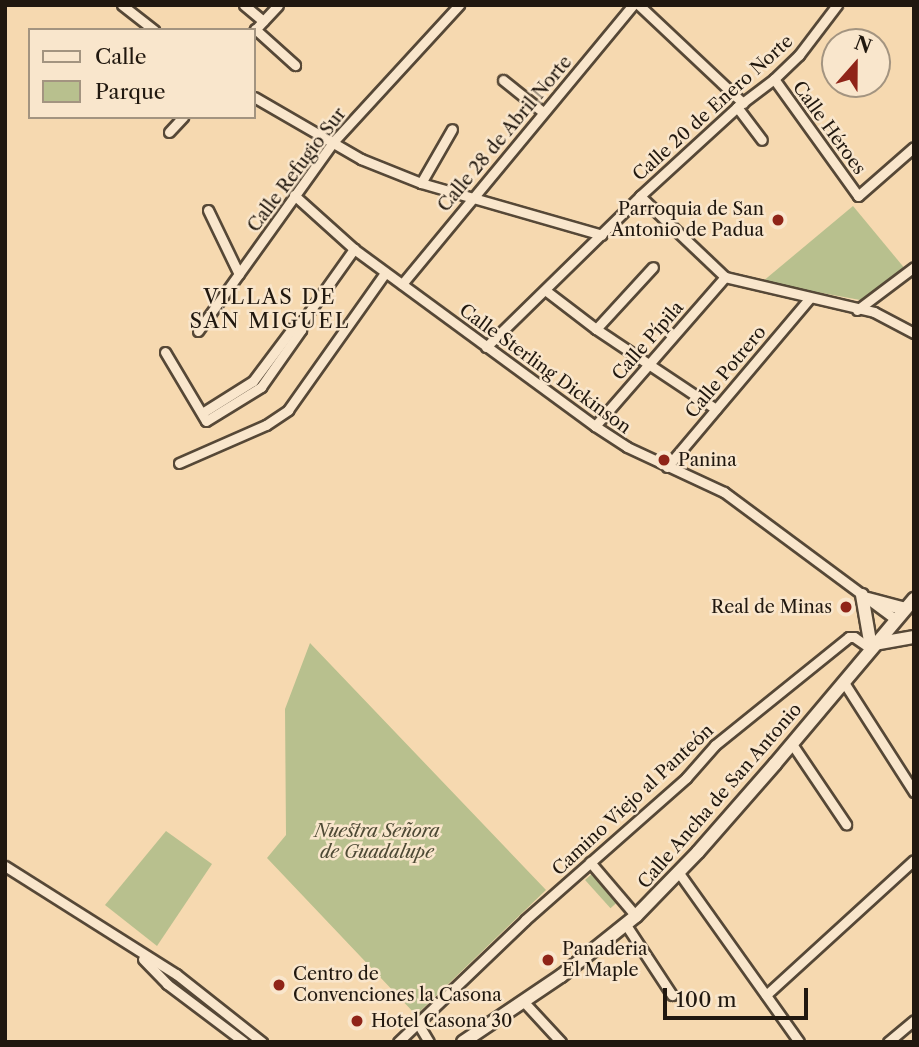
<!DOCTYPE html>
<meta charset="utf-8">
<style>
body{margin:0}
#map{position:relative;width:919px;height:1047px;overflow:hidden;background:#f6d9b0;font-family:"Libre Caslon Text",serif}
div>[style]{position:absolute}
.green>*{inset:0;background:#b8c08e;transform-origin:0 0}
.roads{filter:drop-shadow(2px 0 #564837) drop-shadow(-2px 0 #564837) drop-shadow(0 2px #564837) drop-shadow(0 -2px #564837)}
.street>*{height:9px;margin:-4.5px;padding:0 4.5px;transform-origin:4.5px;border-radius:4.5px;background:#f9e6cc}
.secondary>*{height:12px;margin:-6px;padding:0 6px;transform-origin:6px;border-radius:6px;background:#f9e6cc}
.dots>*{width:19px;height:19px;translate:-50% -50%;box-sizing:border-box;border:4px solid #f9e6cc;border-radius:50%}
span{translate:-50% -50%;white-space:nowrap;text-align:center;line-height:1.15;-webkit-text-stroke:5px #f9e6cc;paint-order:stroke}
.street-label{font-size:18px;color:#21180f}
.poi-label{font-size:18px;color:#21180f}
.right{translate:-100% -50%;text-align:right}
.left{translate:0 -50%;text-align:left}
.park-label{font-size:18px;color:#4e4a35;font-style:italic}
.quarter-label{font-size:21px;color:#21180f;letter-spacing:2px}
.frame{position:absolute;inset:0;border:7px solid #21180f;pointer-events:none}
.legend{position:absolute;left:28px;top:28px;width:228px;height:91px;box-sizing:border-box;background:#f9e6cc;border:2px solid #a39480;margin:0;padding:9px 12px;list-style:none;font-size:21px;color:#21180f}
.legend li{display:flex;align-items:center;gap:14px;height:35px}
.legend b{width:35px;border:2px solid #a39480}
.north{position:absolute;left:821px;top:28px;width:70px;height:70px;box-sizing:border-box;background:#f9e6cc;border:2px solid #a39480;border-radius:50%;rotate:21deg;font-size:19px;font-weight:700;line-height:28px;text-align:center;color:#21180f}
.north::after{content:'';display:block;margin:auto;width:24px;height:32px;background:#8f2418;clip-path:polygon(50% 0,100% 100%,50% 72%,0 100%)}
.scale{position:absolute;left:663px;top:988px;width:145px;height:32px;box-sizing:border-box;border:4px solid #21180f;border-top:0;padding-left:9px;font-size:21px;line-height:24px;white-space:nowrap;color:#21180f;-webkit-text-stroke:5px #f9e6cc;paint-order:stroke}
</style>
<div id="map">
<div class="green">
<i style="clip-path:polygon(853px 206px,906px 270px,860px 300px,762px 282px)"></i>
<i style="clip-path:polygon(310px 643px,546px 890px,416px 1015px,267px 858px,286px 835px,285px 709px)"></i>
<i style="clip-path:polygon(166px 831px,212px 864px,157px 946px,105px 905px)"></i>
<i style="left:594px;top:872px;width:38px;height:12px;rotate:48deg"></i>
</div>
<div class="roads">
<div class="street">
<i style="left:122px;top:5px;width:41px;rotate:38deg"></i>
<i style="left:244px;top:5px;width:25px;rotate:40deg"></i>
<i style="left:639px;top:5px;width:143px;rotate:43.3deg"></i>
<i style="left:255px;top:29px;width:54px;rotate:42deg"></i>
<i style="left:254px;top:31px;width:35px;rotate:-47deg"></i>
<i style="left:774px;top:79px;width:144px;rotate:54.3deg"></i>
<i style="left:858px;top:196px;width:74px;rotate:-41.2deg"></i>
<i style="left:503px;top:80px;width:51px;rotate:38.7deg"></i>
<i style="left:254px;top:97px;width:124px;rotate:30.1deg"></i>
<i style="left:361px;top:159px;width:65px;rotate:21.8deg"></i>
<i style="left:421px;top:183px;width:188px;rotate:16deg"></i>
<i style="left:737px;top:107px;width:41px;rotate:52.9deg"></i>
<i style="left:169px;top:132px;width:21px;rotate:-47deg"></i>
<i style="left:421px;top:183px;width:62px;rotate:-60.1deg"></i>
<i style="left:294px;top:195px;width:81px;rotate:42deg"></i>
<i style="left:354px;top:249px;width:299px;rotate:36.3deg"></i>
<i style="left:595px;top:426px;width:38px;rotate:33deg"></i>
<i style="left:627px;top:447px;width:107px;rotate:24.9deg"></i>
<i style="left:724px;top:492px;width:213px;rotate:36.6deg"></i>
<i style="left:640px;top:196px;width:117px;rotate:43.6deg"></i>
<i style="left:725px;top:277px;width:153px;rotate:13.2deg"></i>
<i style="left:874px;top:312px;width:45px;rotate:27.7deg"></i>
<i style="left:208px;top:210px;width:71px;rotate:64.2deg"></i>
<i style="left:402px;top:284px;width:362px;rotate:-50.4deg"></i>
<i style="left:545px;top:290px;width:64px;rotate:37.4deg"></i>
<i style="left:596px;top:329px;width:144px;rotate:33.7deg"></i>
<i style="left:857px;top:310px;width:71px;rotate:-37deg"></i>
<i style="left:596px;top:329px;width:84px;rotate:-47.4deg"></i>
<i style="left:198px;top:331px;width:234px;rotate:-54.4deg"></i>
<i style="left:334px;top:141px;width:185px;rotate:-47.4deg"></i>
<i style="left:486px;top:347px;width:216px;rotate:-44.4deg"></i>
<i style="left:640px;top:196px;width:132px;rotate:-42.5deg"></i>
<i style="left:737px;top:107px;width:46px;rotate:-37.1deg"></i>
<i style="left:774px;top:79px;width:35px;rotate:-44deg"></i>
<i style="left:799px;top:55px;width:63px;rotate:-52.8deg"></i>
<i style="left:165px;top:352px;width:80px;rotate:59.3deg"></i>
<i style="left:206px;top:421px;width:65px;rotate:-31.7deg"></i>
<i style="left:261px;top:387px;width:70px;rotate:-54.9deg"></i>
<i style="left:301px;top:330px;width:8px;rotate:-83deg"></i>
<i style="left:302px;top:322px;width:90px;rotate:-54.5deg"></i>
<i style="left:202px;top:413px;width:60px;rotate:-32.1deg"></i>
<i style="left:253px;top:381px;width:70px;rotate:-53.1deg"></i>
<i style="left:295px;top:325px;width:8px;rotate:-23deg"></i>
<i style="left:595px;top:426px;width:198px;rotate:-48.9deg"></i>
<i style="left:179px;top:463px;width:95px;rotate:-23.6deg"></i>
<i style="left:266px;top:425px;width:27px;rotate:-34deg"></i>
<i style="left:288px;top:410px;width:168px;rotate:-54.7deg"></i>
<i style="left:667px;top:467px;width:221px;rotate:-49.8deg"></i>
<i style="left:843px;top:681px;width:132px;rotate:57.4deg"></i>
<i style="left:792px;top:744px;width:97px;rotate:56deg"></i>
<i style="left:590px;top:862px;width:71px;rotate:49.6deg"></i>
<i style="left:5px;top:866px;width:202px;rotate:32.3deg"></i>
<i style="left:176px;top:974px;width:110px;rotate:38.3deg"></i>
<i style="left:679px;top:873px;width:207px;rotate:54.6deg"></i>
<i style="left:626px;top:925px;width:84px;rotate:56.7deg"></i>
<i style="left:143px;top:959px;width:35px;rotate:46deg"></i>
<i style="left:167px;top:984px;width:96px;rotate:37deg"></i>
<i style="left:766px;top:995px;width:200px;rotate:-42.4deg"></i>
<i style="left:523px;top:1001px;width:56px;rotate:47.2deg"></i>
<i style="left:417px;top:1022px;width:23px;rotate:59deg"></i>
<i style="left:398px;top:1042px;width:176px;rotate:-43.8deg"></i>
<i style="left:525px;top:920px;width:215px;rotate:-41.4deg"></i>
<i style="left:686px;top:778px;width:44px;rotate:-48.7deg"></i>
<i style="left:715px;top:745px;width:172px;rotate:-38.9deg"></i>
<i style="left:849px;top:637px;width:5px"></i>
<i style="left:854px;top:637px;width:19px;rotate:35deg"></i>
<i style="left:888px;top:1042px;width:34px;rotate:-40deg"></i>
</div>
<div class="secondary">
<i style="left:862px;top:595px;width:53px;rotate:80.2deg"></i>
<i style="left:868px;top:599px;width:38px;rotate:15deg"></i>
<i style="left:874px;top:644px;width:41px;rotate:-9.9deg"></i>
<i style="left:463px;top:1042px;width:118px;rotate:-34deg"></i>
<i style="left:561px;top:976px;width:96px;rotate:-38.7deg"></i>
<i style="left:636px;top:916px;width:89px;rotate:-45.9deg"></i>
<i style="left:698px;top:852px;width:117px;rotate:-48.8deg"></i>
<i style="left:775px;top:764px;width:216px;rotate:-49.9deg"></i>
</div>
</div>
<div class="dots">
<i style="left:778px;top:220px;background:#8f2418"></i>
<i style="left:664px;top:460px;background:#8f2418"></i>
<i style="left:846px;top:607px;background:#8f2418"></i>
<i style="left:548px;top:960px;background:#8f2418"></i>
<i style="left:279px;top:985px;background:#8f2418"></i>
<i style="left:357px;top:1021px;background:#8f2418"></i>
</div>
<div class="street-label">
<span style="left:713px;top:108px;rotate:-42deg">Calle 20 de Enero Norte</span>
<span style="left:829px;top:128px;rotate:54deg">Calle Héroes</span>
<span style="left:505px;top:134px;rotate:-50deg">Calle 28 de Abril Norte</span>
<span style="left:297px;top:170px;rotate:-53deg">Calle Refugio Sur</span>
<span style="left:648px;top:341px;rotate:-49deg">Calle Pípila</span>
<span style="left:545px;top:369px;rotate:36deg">Calle Sterling Dickinson</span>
<span style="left:726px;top:372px;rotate:-50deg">Calle Potrero</span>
<span style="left:720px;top:796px;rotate:-49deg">Calle Ancha de San Antonio</span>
<span style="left:633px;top:800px;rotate:-43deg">Camino Viejo al Panteón</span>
</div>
<div class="poi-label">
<span class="right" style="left:764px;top:220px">Parroquia de San<br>Antonio de Padua</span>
<span class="left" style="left:678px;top:460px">Panina</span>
<span class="right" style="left:832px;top:607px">Real de Minas</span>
<span class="left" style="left:562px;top:960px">Panaderia<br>El Maple</span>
<span class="left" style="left:293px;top:985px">Centro de<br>Convenciones la Casona</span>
<span class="left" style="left:371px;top:1021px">Hotel Casona 30</span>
</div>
<div class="park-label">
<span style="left:377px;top:842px">Nuestra Señora<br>de Guadalupe</span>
</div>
<div class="quarter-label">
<span style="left:270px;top:309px">VILLAS DE<br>SAN MIGUEL</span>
</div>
<div class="frame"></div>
<ul class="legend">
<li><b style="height:9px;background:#f9e6cc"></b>Calle</li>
<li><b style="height:19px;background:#b8c08e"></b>Parque</li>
</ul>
<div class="north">N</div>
<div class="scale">100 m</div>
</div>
